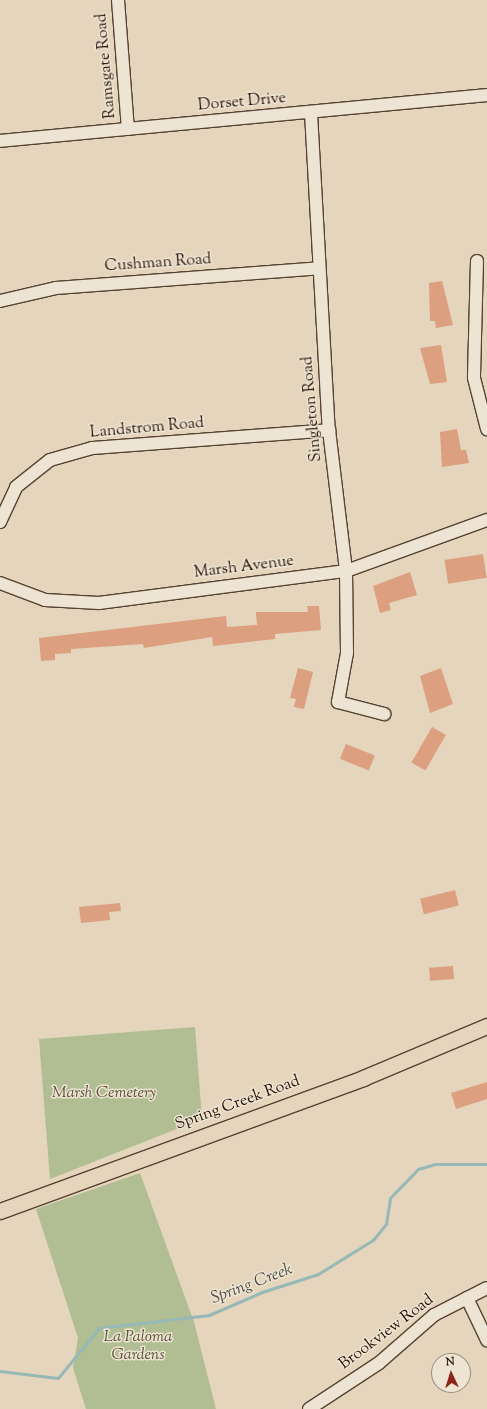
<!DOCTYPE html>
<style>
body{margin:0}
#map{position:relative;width:487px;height:1409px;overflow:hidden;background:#e4d5bc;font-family:"Sorts Mill Goudy",serif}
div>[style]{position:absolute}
.green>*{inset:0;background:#b1be93}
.stream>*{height:3px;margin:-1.5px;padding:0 1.5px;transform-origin:1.5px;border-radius:1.5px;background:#96b8b6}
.building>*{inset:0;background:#dc9f7f;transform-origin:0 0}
.roads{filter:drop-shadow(1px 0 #564231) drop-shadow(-1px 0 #564231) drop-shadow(0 1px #564231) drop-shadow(0 -1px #564231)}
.minor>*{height:12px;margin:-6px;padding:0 6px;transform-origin:6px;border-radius:6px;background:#ede4d3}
.major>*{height:15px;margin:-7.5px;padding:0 7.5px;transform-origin:7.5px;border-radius:7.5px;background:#e4d5bc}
span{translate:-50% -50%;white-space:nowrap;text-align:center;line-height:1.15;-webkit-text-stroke:3px #ede4d3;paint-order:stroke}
.street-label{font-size:16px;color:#271103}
.park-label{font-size:16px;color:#574e35;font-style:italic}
.water-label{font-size:17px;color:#4e4b42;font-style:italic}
.north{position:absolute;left:431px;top:1353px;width:40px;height:40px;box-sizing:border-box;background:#ede4d3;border:1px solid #9e9080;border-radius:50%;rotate:356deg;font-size:11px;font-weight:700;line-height:16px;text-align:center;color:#271103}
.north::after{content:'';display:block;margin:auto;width:14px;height:18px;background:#8f2418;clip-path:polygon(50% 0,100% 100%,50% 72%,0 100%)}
</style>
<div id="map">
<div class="green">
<i style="clip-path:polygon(195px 1027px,202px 1119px,50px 1179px,39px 1039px)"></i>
<i style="clip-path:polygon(140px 1173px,194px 1322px,216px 1409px,86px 1409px,73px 1368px,78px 1338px,36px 1209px)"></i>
</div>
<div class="stream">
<i style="left:0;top:1371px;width:58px;rotate:6.9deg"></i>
<i style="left:58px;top:1378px;width:65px;rotate:-50.6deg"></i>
<i style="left:99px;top:1328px;width:111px;rotate:-6.7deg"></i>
<i style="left:209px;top:1315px;width:58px;rotate:-23.5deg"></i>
<i style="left:262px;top:1292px;width:59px;rotate:-17.8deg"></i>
<i style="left:318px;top:1274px;width:65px;rotate:-31.7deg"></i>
<i style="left:373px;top:1240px;width:21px;rotate:-51deg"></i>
<i style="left:386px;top:1224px;width:26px;rotate:-81deg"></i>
<i style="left:390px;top:1198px;width:40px;rotate:-46deg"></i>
<i style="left:418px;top:1169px;width:18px;rotate:-16deg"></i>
<i style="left:435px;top:1164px;width:52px"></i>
</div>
<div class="building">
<i style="clip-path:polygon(442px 281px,453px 325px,436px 328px,435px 321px,430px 321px,429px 283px)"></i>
<i style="clip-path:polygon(441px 345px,447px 382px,430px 384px,420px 348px)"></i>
<i style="clip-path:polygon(457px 429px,461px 450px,466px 450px,469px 463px,442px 467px,440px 432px)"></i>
<i style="left:483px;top:554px;width:24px;height:39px;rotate:81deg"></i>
<i style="clip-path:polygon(410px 572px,417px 595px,389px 603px,391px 610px,380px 613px,373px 586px)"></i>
<i style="clip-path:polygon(307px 606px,319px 606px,321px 630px,275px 634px,275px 639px,213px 646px,212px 637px,144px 648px,143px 644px,71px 649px,71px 653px,55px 654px,55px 660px,41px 661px,39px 638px,226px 616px,227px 627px,257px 625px,256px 612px,308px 612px)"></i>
<i style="clip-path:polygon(298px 668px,313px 672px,304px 709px,294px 707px,296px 699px,290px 698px)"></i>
<i style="clip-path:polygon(441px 668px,453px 704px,430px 713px,420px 676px)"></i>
<i style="left:432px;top:727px;width:16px;height:41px;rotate:30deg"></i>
<i style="left:346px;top:744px;width:31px;height:16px;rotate:22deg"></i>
<i style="left:455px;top:890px;width:16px;height:36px;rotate:76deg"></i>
<i style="clip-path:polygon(120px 903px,121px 911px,109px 912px,110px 920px,81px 923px,79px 907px)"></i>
<i style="left:453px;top:966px;width:13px;height:24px;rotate:86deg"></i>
<i style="clip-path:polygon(487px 1082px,487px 1099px,456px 1109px,451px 1093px)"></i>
</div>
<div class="roads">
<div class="minor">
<i style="left:118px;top:0;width:129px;rotate:85.6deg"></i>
<i style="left:311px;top:113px;width:318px;rotate:86.8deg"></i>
<i style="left:329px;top:430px;width:142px;rotate:83.1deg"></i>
<i style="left:346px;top:571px;width:82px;rotate:89.3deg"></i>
<i style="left:347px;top:653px;width:50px;rotate:100.4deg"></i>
<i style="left:338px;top:702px;width:48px;rotate:14.6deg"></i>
<i style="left:0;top:141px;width:489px;rotate:-5.4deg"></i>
<i style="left:477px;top:261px;width:117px;rotate:91.5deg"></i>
<i style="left:474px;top:378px;width:53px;rotate:75.7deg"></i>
<i style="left:0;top:301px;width:57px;rotate:-13.1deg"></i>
<i style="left:56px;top:288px;width:264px;rotate:-4.3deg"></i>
<i style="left:0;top:522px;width:38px;rotate:-65deg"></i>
<i style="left:16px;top:487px;width:43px;rotate:-38.5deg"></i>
<i style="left:50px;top:460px;width:44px;rotate:-15.9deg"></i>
<i style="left:92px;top:448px;width:238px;rotate:-4.3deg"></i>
<i style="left:0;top:583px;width:48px;rotate:20.7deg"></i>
<i style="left:45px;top:600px;width:54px;rotate:3.2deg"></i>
<i style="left:99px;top:603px;width:249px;rotate:-7.4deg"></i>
<i style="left:346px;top:571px;width:150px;rotate:-19.9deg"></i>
<i style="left:467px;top:1298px;width:47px;rotate:64.5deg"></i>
<i style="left:309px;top:1409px;width:84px;rotate:-33.3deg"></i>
<i style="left:379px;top:1363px;width:73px;rotate:-41.1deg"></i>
<i style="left:434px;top:1315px;width:59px;rotate:-27deg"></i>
</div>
<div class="major">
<i style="left:0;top:1211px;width:387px;rotate:-20.1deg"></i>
<i style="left:363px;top:1078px;width:134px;rotate:-22.8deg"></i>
</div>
</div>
<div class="street-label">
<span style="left:107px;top:66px;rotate:-95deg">Ramsgate Road</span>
<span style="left:242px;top:103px;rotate:-5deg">Dorset Drive</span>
<span style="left:158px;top:264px;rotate:-4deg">Cushman Road</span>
<span style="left:313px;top:409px;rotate:-95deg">Singleton Road</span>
<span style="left:147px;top:429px;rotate:-5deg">Landstrom Road</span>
<span style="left:244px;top:568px;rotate:-7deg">Marsh Avenue</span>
<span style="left:238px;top:1104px;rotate:-20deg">Spring Creek Road</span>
<span style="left:387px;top:1333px;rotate:-37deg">Brookview Road</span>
</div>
<div class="park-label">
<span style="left:104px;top:1094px">Marsh Cemetery</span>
<span style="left:138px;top:1347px">La Paloma<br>Gardens</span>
</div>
<div class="water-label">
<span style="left:252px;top:1285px;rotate:-21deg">Spring Creek</span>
</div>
<div class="north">N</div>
</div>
